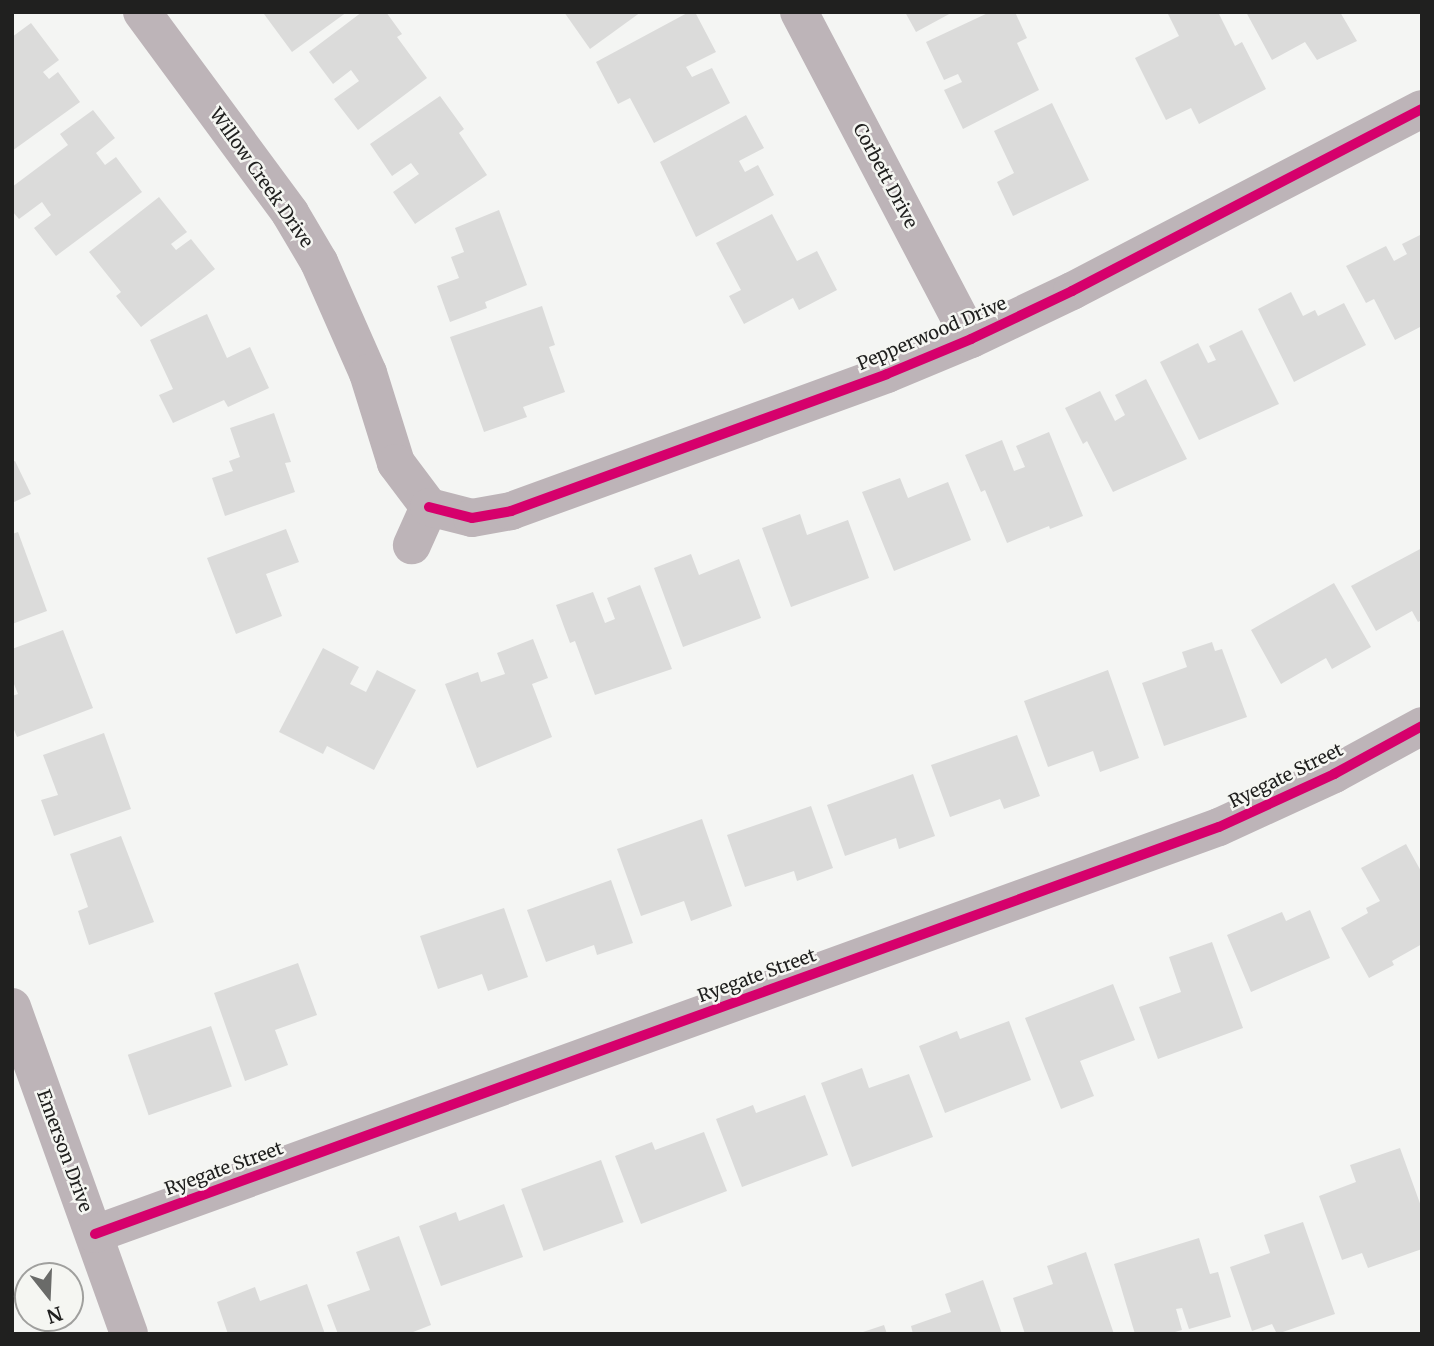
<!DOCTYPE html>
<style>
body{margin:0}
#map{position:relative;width:1434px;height:1346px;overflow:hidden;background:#f4f5f3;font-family:Merriweather,serif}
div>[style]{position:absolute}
.building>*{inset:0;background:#dbdbda;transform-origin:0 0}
.street>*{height:38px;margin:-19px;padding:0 19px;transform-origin:19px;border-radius:19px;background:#bdb4b8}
.cycleway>*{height:10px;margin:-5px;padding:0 5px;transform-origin:5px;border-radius:5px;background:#d6006c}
span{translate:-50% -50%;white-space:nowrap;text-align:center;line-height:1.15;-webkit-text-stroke:5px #f5f6f2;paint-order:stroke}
.street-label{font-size:18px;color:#20201f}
.frame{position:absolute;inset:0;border:14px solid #20201f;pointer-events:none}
.north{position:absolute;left:14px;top:1262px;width:70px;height:70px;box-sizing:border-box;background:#f5f6f2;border:2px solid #a0a09e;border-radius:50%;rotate:162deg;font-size:19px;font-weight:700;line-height:28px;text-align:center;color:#20201f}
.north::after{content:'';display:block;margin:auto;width:24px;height:32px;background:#6a6b69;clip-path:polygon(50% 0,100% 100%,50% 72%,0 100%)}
</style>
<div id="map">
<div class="building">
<i style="clip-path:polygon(266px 12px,347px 12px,292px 52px,264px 14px)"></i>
<i style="clip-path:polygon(362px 12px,386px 12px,402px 34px,397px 37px,427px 78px,358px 130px,334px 99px,359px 81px,351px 70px,333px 84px,309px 52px)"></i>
<i style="clip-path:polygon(564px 12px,641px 12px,590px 49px)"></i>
<i style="clip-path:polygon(689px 12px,695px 12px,716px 52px,686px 67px,692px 77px,712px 68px,730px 103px,654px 143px,630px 98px,618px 104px,596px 62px)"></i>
<i style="clip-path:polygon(905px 12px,953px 12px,916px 32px)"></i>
<i style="clip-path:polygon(990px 12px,1015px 12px,1027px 38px,1017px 43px,1039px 90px,963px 129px,944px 90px,962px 82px,958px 74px,944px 80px,926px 42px)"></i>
<i style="clip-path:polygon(1171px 12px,1218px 12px,1235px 46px,1242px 42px,1266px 89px,1199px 124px,1191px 108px,1166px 120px,1135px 58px,1179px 36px,1168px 14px)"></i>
<i style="clip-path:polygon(1246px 12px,1340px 12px,1357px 41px,1317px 60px,1305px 42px,1272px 60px)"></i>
<i style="clip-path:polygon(31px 23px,59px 60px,43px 72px,49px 79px,58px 72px,80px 102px,12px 151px,12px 37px)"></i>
<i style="clip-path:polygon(440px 96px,464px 129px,459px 133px,487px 175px,415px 224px,393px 192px,419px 174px,411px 163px,392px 176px,370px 144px)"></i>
<i style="clip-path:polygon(1052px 103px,1089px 180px,1013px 216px,997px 182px,1014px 173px,994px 131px)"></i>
<i style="clip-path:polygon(93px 110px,115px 138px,96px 153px,105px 165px,116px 157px,142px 192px,56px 256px,34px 228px,51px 215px,42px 202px,19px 219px,12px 211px,12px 187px,68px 145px,60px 134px)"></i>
<i style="clip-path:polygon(746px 115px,764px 148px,739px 161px,745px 172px,758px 165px,774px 195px,696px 237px,660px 162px)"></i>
<i style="clip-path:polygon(159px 197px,187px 232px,171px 244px,176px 250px,191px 239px,215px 269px,141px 327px,116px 296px,121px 292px,89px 252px)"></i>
<i style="clip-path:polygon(499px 210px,527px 285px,485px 302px,487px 308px,450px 322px,437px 286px,459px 278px,451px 257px,464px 252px,455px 228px)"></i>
<i style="clip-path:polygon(772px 214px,797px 261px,817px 251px,837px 290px,799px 310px,793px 298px,744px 324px,729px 296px,741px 290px,716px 243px)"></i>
<i style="clip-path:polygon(1422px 234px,1422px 326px,1395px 340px,1374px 299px,1366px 303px,1346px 266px,1386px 246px,1394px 261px,1407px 254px,1402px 244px)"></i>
<i style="clip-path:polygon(1291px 292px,1303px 316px,1315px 310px,1318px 316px,1344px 303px,1366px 345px,1294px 382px,1258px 309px)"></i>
<i style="clip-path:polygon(542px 306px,555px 345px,549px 347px,565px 392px,523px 407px,527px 417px,484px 432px,450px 337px)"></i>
<i style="clip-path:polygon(207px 314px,227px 358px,250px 347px,269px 388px,228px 407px,224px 400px,173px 423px,159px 395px,173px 389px,150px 340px)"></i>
<i style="clip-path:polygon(1242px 330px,1279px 404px,1199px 440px,1160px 362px,1198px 343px,1208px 363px,1216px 360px,1209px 346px)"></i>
<i style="clip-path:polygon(1146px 379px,1187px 459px,1113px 492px,1087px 441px,1083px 444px,1065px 408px,1100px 391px,1115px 421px,1125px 415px,1115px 395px)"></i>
<i style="clip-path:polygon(274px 413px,291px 462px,285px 463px,295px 492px,225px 516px,212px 478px,233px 471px,229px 461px,240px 457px,230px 428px)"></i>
<i style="clip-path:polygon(1049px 432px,1083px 516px,1050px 529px,1049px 526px,1007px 543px,985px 490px,981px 492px,965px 455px,1002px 440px,1014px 471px,1025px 467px,1016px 446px)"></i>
<i style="clip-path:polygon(15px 461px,31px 494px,12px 503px,12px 462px)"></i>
<i style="clip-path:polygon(900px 478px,908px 498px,948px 482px,971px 540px,894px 571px,862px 492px)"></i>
<i style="clip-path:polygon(800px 514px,807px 535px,848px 520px,869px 578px,791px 607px,762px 528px)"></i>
<i style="clip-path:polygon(286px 529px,299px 562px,266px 574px,282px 616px,236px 634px,207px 558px)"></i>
<i style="clip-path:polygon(18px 532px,47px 611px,12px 624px,12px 534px)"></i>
<i style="clip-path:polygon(1422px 548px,1422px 620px,1418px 622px,1412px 611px,1376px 631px,1351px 586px)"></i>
<i style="clip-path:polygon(691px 554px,699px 575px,739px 559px,761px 618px,683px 647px,654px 568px)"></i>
<i style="clip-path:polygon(1334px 583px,1371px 647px,1332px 669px,1326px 658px,1281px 684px,1251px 630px)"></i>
<i style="clip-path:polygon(640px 585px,672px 669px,595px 695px,575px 641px,570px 643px,556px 605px,593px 592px,605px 623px,615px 619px,607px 598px)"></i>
<i style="clip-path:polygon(63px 630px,93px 708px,17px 737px,12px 725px,12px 696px,18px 694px,12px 679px,12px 649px)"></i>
<i style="clip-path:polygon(533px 639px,548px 678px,532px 684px,552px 737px,477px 768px,445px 684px,478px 672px,481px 682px,505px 674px,497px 653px)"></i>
<i style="clip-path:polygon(1212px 642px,1215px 651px,1222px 649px,1247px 717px,1164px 746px,1142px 683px,1187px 667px,1182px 652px)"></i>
<i style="clip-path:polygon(323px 648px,359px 667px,350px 684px,366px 692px,377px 670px,416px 690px,374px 770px,327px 746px,323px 754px,279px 732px)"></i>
<i style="clip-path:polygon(1108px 670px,1139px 758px,1100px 772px,1093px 751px,1048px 767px,1024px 701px)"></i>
<i style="clip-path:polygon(104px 733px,131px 809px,54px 836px,41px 800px,58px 795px,43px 755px)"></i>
<i style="clip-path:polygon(1017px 735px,1040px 796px,1004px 809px,1000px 799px,950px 817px,931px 765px)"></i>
<i style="clip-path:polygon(913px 774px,935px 836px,899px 849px,896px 838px,845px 856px,827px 805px)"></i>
<i style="clip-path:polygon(811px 806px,833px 868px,797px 881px,794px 871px,745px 887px,727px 835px)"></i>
<i style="clip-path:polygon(702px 819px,732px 906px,691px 921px,684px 901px,641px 916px,617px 849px)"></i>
<i style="clip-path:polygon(121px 836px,154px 922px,89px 945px,78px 911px,88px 907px,70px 854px)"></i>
<i style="clip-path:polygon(1406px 844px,1422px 873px,1422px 944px,1392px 961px,1394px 965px,1369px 978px,1341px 928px,1368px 913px,1366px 908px,1380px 901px,1361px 868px)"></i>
<i style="clip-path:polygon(611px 880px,633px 943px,597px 955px,594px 945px,546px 962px,527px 910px)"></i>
<i style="clip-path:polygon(504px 908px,528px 977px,488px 991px,482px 974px,438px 989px,420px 936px)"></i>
<i style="clip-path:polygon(1310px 910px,1330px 958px,1251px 992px,1227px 935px,1282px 912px,1286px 921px)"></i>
<i style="clip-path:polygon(1212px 942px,1243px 1028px,1158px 1059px,1139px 1007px,1181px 992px,1169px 957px)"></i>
<i style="clip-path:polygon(298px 963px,317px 1015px,275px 1030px,288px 1065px,245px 1081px,214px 993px)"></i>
<i style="clip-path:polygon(1113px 984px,1135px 1040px,1080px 1061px,1094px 1096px,1061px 1109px,1025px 1018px)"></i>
<i style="clip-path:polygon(1009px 1021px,1031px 1080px,945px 1113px,919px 1046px,957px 1031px,960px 1039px)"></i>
<i style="left:211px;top:1026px;width:64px;height:88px;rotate:71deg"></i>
<i style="clip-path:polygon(862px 1068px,869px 1088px,909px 1074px,933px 1137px,852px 1167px,821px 1083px)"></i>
<i style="clip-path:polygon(805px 1095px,828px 1155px,742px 1187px,716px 1119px,753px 1105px,756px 1113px)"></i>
<i style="clip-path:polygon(704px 1132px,727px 1191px,641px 1224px,615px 1156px,652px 1142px,655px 1150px)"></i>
<i style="clip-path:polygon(1400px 1148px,1422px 1209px,1422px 1249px,1368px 1268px,1362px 1253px,1342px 1260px,1319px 1196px,1356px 1182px,1350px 1165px)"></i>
<i style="left:601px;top:1160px;width:66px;height:85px;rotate:70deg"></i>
<i style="clip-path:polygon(504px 1204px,523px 1257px,441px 1286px,419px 1226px,456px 1212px,459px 1221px)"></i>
<i style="clip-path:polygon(1303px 1222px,1335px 1314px,1277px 1334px,1272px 1324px,1252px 1331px,1230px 1267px,1270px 1253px,1264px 1235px)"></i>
<i style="clip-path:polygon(399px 1236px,431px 1325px,408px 1334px,338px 1334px,327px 1305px,370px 1290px,356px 1252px)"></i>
<i style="clip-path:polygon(1199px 1238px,1210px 1274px,1218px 1272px,1231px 1317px,1189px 1329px,1182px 1308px,1176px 1309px,1182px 1330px,1168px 1334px,1135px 1334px,1114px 1264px)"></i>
<i style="clip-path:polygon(1086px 1252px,1114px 1334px,1025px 1334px,1013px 1298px,1053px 1284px,1047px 1266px)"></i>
<i style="clip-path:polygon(983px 1280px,1002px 1334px,913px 1334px,911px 1326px,951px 1312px,945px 1294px)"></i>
<i style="clip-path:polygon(307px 1284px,325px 1334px,228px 1334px,217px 1302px,255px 1287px,260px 1301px)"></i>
<i style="clip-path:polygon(884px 1325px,887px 1334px,860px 1334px,860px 1333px)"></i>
</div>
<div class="street">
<i style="left:142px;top:12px;width:250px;rotate:53.6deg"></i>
<i style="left:290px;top:213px;width:57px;rotate:59.4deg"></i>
<i style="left:319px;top:262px;width:121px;rotate:66.2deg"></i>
<i style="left:368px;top:373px;width:94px;rotate:72.7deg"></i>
<i style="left:396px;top:463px;width:55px;rotate:53.1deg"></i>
<i style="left:429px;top:507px;width:42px;rotate:114.1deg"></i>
<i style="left:799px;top:12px;width:369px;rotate:62.3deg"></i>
<i style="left:429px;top:507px;width:44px;rotate:14.3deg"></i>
<i style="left:472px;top:518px;width:40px;rotate:-10deg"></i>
<i style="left:511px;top:511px;width:400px;rotate:-20deg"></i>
<i style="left:887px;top:374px;width:91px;rotate:-22.6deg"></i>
<i style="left:971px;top:339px;width:112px;rotate:-25.4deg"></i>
<i style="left:1072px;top:291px;width:394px;rotate:-27.5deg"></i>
<i style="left:12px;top:1007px;width:347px;rotate:70.3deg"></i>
<i style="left:95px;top:1234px;width:1195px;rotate:-19.91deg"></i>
<i style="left:1219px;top:827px;width:127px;rotate:-24.7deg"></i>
<i style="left:1334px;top:774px;width:100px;rotate:-28.6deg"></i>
</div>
<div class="cycleway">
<i style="left:429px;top:507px;width:44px;rotate:14.3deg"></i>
<i style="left:472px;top:518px;width:40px;rotate:-10deg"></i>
<i style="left:511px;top:511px;width:400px;rotate:-20deg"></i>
<i style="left:887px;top:374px;width:91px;rotate:-22.6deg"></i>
<i style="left:971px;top:339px;width:112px;rotate:-25.4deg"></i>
<i style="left:1072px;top:291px;width:394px;rotate:-27.5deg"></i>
<i style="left:95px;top:1234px;width:1195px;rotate:-19.91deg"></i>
<i style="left:1219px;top:827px;width:127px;rotate:-24.7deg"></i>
<i style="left:1334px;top:774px;width:100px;rotate:-28.6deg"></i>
</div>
<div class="street-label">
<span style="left:885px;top:176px;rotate:62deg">Corbett Drive</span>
<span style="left:261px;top:178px;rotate:55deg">Willow Creek Drive</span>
<span style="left:932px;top:334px;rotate:-23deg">Pepperwood Drive</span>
<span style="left:1286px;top:776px;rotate:-26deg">Ryegate Street</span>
<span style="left:757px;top:976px;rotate:-20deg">Ryegate Street</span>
<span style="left:64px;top:1151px;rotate:70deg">Emerson Drive</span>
<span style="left:224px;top:1169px;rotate:-20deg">Ryegate Street</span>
</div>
<div class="frame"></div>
<div class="north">N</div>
</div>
